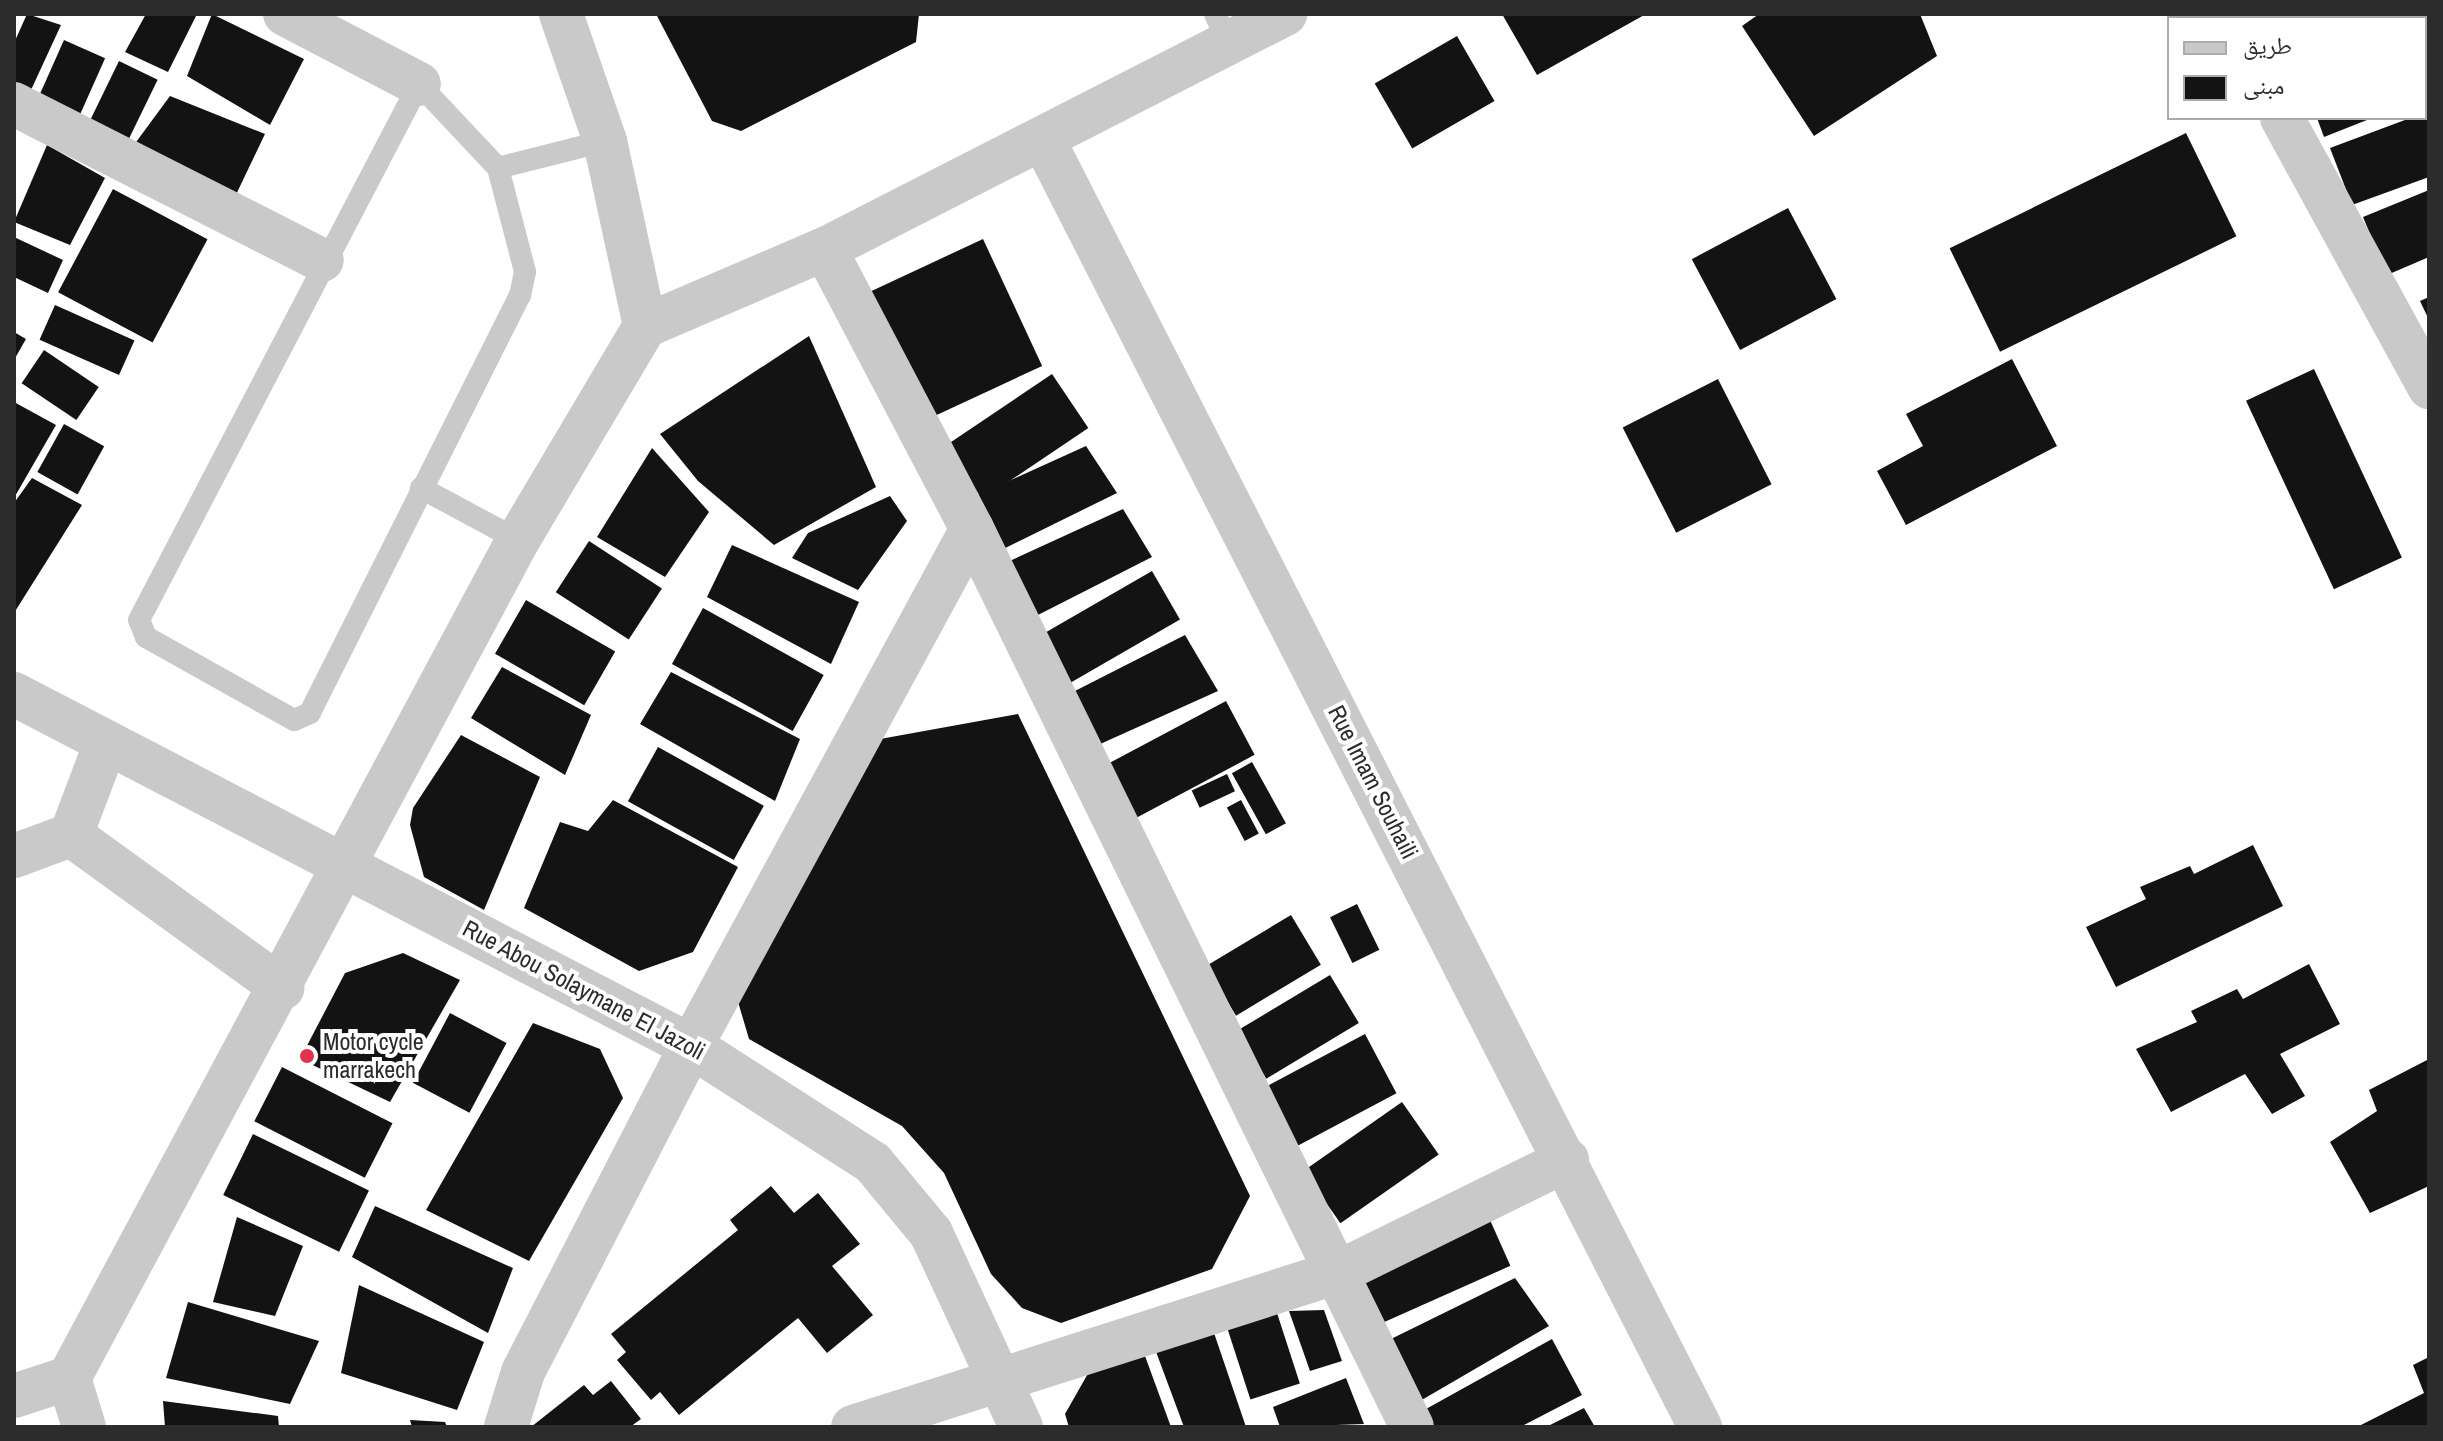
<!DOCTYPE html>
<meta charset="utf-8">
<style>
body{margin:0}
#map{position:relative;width:2443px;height:1441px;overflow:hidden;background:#fff;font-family:"Archivo Narrow","Noto Naskh Arabic",sans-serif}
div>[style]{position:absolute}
.building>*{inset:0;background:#131313;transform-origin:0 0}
.lane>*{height:22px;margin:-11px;padding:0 11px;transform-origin:11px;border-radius:11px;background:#c9c9c9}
.street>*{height:44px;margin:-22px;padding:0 22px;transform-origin:22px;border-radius:22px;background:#c9c9c9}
.dots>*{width:22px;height:22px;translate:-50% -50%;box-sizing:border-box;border:4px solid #fff;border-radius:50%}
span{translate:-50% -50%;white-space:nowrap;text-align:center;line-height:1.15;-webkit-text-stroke:8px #fff;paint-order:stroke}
.street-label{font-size:24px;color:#2c2c2c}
.poi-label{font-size:24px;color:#2c2c2c}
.left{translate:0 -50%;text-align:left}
.frame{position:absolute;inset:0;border:16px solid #2c2c2c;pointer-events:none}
.legend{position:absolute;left:2167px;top:16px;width:260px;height:104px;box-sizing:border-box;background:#fff;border:2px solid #ababab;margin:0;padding:10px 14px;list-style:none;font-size:24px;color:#2c2c2c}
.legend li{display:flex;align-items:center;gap:16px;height:40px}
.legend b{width:40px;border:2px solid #ababab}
</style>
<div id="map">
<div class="building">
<i style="clip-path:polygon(27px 14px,61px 25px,31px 90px,14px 82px,14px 43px)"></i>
<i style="clip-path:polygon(146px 14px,197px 14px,168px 72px,125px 52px)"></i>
<i style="clip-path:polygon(212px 14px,304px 59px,270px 125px,187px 76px)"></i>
<i style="clip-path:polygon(656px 14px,919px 14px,916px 42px,741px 131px,712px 121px)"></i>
<i style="clip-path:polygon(1502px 14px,1646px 14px,1537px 75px)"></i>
<i style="clip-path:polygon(1759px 14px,1920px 14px,1937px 56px,1814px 136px,1742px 26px)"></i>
<i style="left:2289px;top:14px;width:97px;height:11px"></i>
<i style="left:1457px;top:36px;width:75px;height:95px;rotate:60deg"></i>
<i style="left:64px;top:40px;width:45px;height:63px;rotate:24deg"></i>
<i style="left:119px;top:61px;width:43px;height:75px;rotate:26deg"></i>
<i style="clip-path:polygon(170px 96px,265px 134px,232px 203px,128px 153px)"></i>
<i style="clip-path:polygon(2429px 111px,2429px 177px,2352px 205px,2330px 148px)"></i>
<i style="clip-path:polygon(2317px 118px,2372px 118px,2324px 137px)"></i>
<i style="left:2186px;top:133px;width:115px;height:263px;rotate:64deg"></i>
<i style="clip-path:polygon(47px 145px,105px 178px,70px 245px,14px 222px)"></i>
<i style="left:113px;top:189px;width:107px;height:117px;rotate:28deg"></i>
<i style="clip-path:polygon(2429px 190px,2429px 257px,2387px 275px,2363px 217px)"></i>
<i style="left:1788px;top:208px;width:103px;height:109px;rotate:62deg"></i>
<i style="clip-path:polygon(14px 237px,63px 260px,48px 293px,14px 277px)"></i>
<i style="left:983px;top:239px;width:140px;height:133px;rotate:65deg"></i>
<i style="clip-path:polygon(2429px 297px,2429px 320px,2420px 301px)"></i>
<i style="left:55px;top:305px;width:87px;height:38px;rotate:24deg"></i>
<i style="clip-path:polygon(14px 332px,26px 339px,14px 360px)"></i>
<i style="clip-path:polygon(809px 336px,876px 487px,774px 545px,698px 481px,660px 434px)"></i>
<i style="left:44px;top:350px;width:66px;height:40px;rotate:34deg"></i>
<i style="clip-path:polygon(2012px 359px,2057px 446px,1906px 525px,1877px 471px,1923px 446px,1906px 414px)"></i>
<i style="left:2314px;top:369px;width:208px;height:75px;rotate:65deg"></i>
<i style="left:1052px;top:374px;width:65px;height:128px;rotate:56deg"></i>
<i style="left:1718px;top:379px;width:118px;height:107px;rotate:63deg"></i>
<i style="clip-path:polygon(14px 402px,56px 425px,14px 498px)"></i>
<i style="left:64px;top:424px;width:46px;height:55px;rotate:29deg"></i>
<i style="clip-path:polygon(1086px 446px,1117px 493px,997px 552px,967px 500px)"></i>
<i style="clip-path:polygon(652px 448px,709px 512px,665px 577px,597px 537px)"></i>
<i style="clip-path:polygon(32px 478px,82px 505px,14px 613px,14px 503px)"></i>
<i style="clip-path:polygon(890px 496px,907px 521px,858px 590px,792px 558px,808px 533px)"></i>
<i style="clip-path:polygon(1123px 509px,1152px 557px,1034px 617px,1003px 564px)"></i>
<i style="left:589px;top:541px;width:87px;height:61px;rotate:33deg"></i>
<i style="clip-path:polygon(732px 545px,859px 602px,831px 664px,707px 597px)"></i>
<i style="left:1152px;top:571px;width:56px;height:130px;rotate:60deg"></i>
<i style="left:526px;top:600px;width:103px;height:62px;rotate:30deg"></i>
<i style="left:703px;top:608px;width:138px;height:64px;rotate:29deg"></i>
<i style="clip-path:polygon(1185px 635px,1218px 691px,1098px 745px,1069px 694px)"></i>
<i style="clip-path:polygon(502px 667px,591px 715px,565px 775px,471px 718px)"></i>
<i style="clip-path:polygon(671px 672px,800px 739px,775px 801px,640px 724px)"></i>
<i style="left:1226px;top:701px;width:61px;height:136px;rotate:62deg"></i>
<i style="clip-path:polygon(1018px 714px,1250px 1196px,1212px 1269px,1061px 1323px,1022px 1308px,991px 1274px,944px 1173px,902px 1126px,749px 1039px,736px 995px,869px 741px)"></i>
<i style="clip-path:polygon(461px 735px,540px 777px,484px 910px,424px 877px,410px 825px,413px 808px)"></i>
<i style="left:658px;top:747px;width:121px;height:62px;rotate:29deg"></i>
<i style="left:1252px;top:762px;width:70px;height:23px;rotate:61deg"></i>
<i style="left:1227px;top:774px;width:19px;height:39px;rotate:65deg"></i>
<i style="clip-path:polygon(613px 800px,738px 867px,693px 952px,639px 971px,524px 908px,560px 822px,588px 831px)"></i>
<i style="left:1241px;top:800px;width:38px;height:16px;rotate:62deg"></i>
<i style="clip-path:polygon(2253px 845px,2283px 906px,2116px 987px,2086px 927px,2146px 899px,2140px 887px,2190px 866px,2194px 874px)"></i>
<i style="left:1357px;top:904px;width:51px;height:30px;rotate:64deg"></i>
<i style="left:1291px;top:915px;width:58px;height:99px;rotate:59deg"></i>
<i style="clip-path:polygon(403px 953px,460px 980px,390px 1102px,300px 1059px,345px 973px)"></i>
<i style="clip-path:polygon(2309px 964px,2340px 1024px,2280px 1054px,2305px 1096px,2272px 1114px,2245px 1074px,2171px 1112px,2136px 1049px,2197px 1022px,2191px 1011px,2237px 989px,2243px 999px)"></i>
<i style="left:1330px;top:975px;width:56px;height:108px;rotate:59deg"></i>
<i style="left:450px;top:1013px;width:64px;height:79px;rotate:28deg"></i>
<i style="clip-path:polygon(533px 1023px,600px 1049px,623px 1098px,529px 1261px,426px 1210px)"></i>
<i style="left:1365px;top:1034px;width:67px;height:123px;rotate:62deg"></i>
<i style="clip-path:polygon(2429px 1059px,2429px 1186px,2370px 1213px,2330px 1142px,2377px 1111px,2369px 1090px)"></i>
<i style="left:282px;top:1067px;width:124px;height:61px;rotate:27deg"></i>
<i style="left:1402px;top:1102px;width:64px;height:120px;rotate:55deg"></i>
<i style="left:253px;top:1134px;width:129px;height:68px;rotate:26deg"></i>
<i style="clip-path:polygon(771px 1186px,794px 1213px,818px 1193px,860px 1244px,832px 1266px,873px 1315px,827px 1353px,798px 1318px,679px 1415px,660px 1392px,651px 1400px,617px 1360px,626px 1352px,611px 1334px,738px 1230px,730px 1220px)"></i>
<i style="clip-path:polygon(375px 1206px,513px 1268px,488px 1333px,352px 1257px)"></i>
<i style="left:1486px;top:1211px;width:60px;height:141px;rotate:66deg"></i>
<i style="clip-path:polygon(237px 1217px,303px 1246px,275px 1316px,213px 1302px)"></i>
<i style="clip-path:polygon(1515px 1278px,1549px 1326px,1420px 1401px,1391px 1339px)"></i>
<i style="clip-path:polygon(359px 1285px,484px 1342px,457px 1410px,341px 1373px)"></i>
<i style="clip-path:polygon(188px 1302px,319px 1341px,290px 1404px,166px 1378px)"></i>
<i style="clip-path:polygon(1324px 1310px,1342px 1361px,1310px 1371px,1289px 1311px)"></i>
<i style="left:1277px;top:1313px;width:74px;height:52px;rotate:72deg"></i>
<i style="clip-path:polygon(1213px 1330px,1246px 1427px,1184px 1427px,1155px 1349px)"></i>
<i style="clip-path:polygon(1552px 1339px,1582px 1395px,1520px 1427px,1434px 1427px,1426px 1409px)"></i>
<i style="clip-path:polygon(1145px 1356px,1171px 1427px,1069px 1427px,1065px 1414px,1090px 1370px)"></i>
<i style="clip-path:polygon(2429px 1357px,2429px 1427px,2357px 1427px,2424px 1393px,2413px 1365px)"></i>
<i style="clip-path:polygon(1346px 1378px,1364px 1424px,1280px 1427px,1273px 1407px)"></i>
<i style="clip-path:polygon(611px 1381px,641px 1419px,630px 1427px,531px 1427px,584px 1385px,593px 1395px)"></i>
<i style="clip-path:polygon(163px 1401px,278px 1416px,279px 1427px,165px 1427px)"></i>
<i style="clip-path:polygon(1584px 1408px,1595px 1427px,1546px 1427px)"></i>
<i style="clip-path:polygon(410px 1420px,445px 1422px,447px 1427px,412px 1427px)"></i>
</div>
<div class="lane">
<i style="left:1215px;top:14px;width:31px;rotate:65deg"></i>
<i style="left:419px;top:84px;width:115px;rotate:46.8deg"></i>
<i style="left:498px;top:168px;width:107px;rotate:75.4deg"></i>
<i style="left:525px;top:272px;width:24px;rotate:102deg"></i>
<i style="left:520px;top:295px;width:468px;rotate:116.7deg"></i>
<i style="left:310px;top:713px;width:17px;rotate:156deg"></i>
<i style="left:294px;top:720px;width:170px;rotate:-150.7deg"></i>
<i style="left:146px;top:637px;width:18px;rotate:-112deg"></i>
<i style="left:139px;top:620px;width:605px;rotate:-62.42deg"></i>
<i style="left:498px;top:168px;width:110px;rotate:-14.2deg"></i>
<i style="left:421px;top:488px;width:110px;rotate:28.2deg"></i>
</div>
<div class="street">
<i style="left:285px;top:14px;width:151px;rotate:27.6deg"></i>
<i style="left:561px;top:14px;width:134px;rotate:70.9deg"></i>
<i style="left:605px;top:141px;width:189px;rotate:77.8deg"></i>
<i style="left:2225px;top:14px;width:5px;rotate:53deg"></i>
<i style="left:14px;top:104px;width:345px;rotate:26.9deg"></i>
<i style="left:2282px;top:118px;width:307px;rotate:61.3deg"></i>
<i style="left:1043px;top:139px;width:1446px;rotate:62.97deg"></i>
<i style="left:825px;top:249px;width:316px;rotate:62.3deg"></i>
<i style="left:972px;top:529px;width:1000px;rotate:63.9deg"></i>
<i style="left:14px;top:694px;width:763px;rotate:27.47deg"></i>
<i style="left:691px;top:1046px;width:216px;rotate:32.7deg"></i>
<i style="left:873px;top:1163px;width:91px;rotate:50.4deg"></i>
<i style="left:931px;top:1233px;width:214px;rotate:65.1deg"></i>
<i style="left:71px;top:835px;width:96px;rotate:-69.3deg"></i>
<i style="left:14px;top:856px;width:61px;rotate:-20.2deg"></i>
<i style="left:71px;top:835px;width:261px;rotate:35.9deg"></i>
<i style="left:69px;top:1378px;width:51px;rotate:73deg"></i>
<i style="left:14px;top:1396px;width:58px;rotate:-18.1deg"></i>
<i style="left:69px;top:1378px;width:951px;rotate:-61.82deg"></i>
<i style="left:518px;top:540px;width:249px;rotate:-59.3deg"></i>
<i style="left:645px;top:326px;width:196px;rotate:-23.2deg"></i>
<i style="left:825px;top:249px;width:517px;rotate:-27.06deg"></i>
<i style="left:506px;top:1427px;width:58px;rotate:-72.8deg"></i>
<i style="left:523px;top:1372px;width:367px;rotate:-62.7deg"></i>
<i style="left:691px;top:1046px;width:588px;rotate:-61.48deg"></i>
<i style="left:853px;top:1427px;width:512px;rotate:-17.73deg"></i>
<i style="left:1341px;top:1271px;width:252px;rotate:-26.2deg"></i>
</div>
<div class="dots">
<i style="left:307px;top:1056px;background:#df334d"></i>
</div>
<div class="street-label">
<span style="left:1373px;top:782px;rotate:63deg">Rue Imam Souhaili</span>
<span style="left:584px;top:990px;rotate:28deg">Rue Abou Solaymane El Jazoli</span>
</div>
<div class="poi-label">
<span class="left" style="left:323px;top:1056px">Motor cycle<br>marrakech</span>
</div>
<div class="frame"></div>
<ul class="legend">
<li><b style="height:10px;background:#c9c9c9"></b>طريق</li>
<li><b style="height:22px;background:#131313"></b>مبنى</li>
</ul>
</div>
